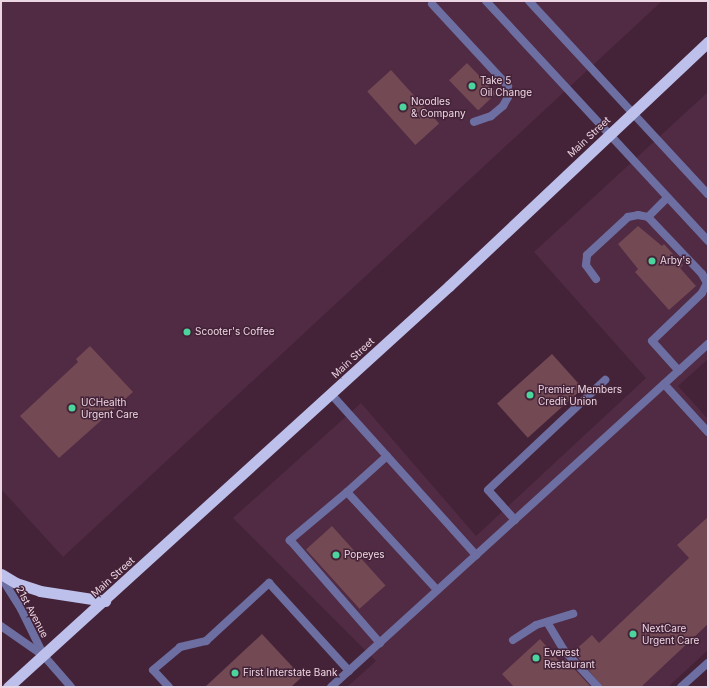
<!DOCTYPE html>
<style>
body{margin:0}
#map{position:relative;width:709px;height:688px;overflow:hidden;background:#442338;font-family:Inter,sans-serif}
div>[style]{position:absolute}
.built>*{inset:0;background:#512a43}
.building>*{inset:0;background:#734954;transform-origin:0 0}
.service>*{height:8px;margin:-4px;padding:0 4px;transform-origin:4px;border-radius:4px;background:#6d6ea1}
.minor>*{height:8px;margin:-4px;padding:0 4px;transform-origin:4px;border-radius:4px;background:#6d6ea1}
.tertiary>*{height:8px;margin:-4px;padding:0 4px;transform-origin:4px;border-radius:4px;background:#6d6ea1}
.trunk>*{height:11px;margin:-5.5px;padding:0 5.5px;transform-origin:5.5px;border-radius:5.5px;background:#bec0ec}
.dots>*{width:11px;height:11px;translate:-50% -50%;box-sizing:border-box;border:2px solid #442338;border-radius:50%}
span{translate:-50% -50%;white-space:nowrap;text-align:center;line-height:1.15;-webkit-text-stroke:3px #442338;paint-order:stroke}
.poi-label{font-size:10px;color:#edd6e3}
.left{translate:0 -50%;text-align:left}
.street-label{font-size:10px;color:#edd6e3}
.frame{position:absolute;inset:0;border:2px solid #edd6e3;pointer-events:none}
</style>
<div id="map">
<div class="built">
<i style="clip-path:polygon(1px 1px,662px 1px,63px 557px,1px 489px)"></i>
<i style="clip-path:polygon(708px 92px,708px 359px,678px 386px,708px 419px,708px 650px,668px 687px,347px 687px,376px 661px,233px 518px,361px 403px,476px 536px,646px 378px,534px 252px)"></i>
</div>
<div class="building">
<i style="left:467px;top:63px;width:42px;height:25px;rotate:46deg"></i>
<i style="left:391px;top:70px;width:72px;height:32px;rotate:48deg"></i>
<i style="clip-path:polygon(638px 226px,662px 246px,664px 244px,683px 265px,680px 268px,696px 286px,669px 310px,635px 272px,638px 269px,618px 244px)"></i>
<i style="clip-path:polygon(90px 346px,133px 392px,59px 458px,20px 416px,78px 362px,76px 359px)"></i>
<i style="left:552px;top:354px;width:46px;height:74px;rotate:48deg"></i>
<i style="clip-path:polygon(708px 517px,708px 624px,641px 687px,603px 687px,573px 652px,592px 635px,599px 643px,689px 558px,677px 545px)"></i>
<i style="left:332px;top:526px;width:80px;height:35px;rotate:48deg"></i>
<i style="clip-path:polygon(262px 634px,302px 677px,291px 687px,205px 687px)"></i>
<i style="clip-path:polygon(540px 639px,561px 663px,565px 659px,591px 687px,514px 687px,502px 674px)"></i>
</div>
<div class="service">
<i style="left:486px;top:1px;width:327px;rotate:47.2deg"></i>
<i style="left:529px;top:1px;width:263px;rotate:47.2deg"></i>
<i style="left:432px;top:4px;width:112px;rotate:47.2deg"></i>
<i style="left:508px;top:86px;width:11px;rotate:90deg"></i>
<i style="left:508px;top:97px;width:10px;rotate:119deg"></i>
<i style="left:503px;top:106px;width:16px;rotate:140deg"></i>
<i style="left:491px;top:116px;width:18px;rotate:161deg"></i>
<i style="left:648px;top:217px;width:27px;rotate:-45deg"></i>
<i style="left:596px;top:279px;width:17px;rotate:-126deg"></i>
<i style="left:586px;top:265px;width:10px;rotate:-84deg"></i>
<i style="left:587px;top:255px;width:56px;rotate:-42.8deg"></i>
<i style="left:628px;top:217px;width:10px;rotate:-11deg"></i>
<i style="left:638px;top:215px;width:10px;rotate:11deg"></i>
<i style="left:648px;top:217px;width:79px;rotate:46.5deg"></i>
<i style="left:702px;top:274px;width:10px;rotate:61deg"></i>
<i style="left:707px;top:283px;width:11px;rotate:117deg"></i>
<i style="left:702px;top:293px;width:69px;rotate:136.2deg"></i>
<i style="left:652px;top:341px;width:40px;rotate:48deg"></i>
<i style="left:664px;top:384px;width:65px;rotate:47.5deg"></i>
<i style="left:331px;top:394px;width:217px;rotate:48deg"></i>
<i style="left:387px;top:456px;width:54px;rotate:138deg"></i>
<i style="left:347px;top:492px;width:133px;rotate:47.4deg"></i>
<i style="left:347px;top:492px;width:75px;rotate:139.9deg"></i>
<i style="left:290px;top:540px;width:137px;rotate:48.9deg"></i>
<i style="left:515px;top:520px;width:40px;rotate:-132deg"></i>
<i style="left:488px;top:490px;width:161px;rotate:-43.2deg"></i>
<i style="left:547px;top:622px;width:31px;rotate:59deg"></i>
<i style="left:563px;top:649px;width:52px;rotate:47.4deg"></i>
<i style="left:513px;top:640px;width:27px;rotate:-33deg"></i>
<i style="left:536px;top:625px;width:39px;rotate:-17deg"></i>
<i style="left:169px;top:687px;width:23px;rotate:-133deg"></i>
<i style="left:153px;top:670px;width:35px;rotate:-40deg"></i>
<i style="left:180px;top:647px;width:27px;rotate:-13deg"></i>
<i style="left:206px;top:641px;width:86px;rotate:-42.6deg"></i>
<i style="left:269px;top:583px;width:119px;rotate:47.7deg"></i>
</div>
<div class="minor">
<i style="left:331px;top:687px;width:510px;rotate:-42.3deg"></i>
<i style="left:681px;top:687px;width:36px;rotate:-42deg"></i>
</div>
<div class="tertiary">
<i style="left:1px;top:577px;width:38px;rotate:58deg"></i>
<i style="left:21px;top:609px;width:52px;rotate:63.9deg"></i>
<i style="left:1px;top:626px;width:52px;rotate:34.9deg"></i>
<i style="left:44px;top:656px;width:41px;rotate:48.9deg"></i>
</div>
<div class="trunk">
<i style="left:1px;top:574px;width:17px;rotate:31deg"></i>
<i style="left:16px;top:583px;width:25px;rotate:18deg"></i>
<i style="left:40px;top:591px;width:66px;rotate:8.7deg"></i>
<i style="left:8px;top:687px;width:596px;rotate:-42.28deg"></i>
<i style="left:449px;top:286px;width:356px;rotate:-43.3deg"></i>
</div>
<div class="dots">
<i style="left:472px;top:86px;background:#4bd49b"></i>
<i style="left:403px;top:107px;background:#4bd49b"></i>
<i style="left:652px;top:261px;background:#4bd49b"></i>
<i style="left:187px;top:332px;background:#4bd49b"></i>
<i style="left:530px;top:395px;background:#4bd49b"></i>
<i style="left:72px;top:408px;background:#4bd49b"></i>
<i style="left:336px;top:555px;background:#4bd49b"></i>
<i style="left:633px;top:634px;background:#4bd49b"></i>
<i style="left:536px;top:658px;background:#4bd49b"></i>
<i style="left:235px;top:673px;background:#4bd49b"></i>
</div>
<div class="poi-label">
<span class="left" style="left:480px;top:86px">Take 5<br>Oil Change</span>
<span class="left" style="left:411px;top:107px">Noodles<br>&amp; Company</span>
<span class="left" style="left:660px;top:261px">Arby's</span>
<span class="left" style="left:195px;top:332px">Scooter's Coffee</span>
<span class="left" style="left:538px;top:395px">Premier Members<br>Credit Union</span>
<span class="left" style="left:81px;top:408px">UCHealth<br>Urgent Care</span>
<span class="left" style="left:344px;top:555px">Popeyes</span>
<span class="left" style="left:642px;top:634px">NextCare<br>Urgent Care</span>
<span class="left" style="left:544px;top:658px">Everest<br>Restaurant</span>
<span class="left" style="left:243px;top:673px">First Interstate Bank</span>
</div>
<div class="street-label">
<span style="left:589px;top:137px;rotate:-43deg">Main Street</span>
<span style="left:353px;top:358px;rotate:-43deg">Main Street</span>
<span style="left:113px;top:577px;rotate:-42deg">Main Street</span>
<span style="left:32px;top:612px;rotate:62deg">21st Avenue</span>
</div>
<div class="frame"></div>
</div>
